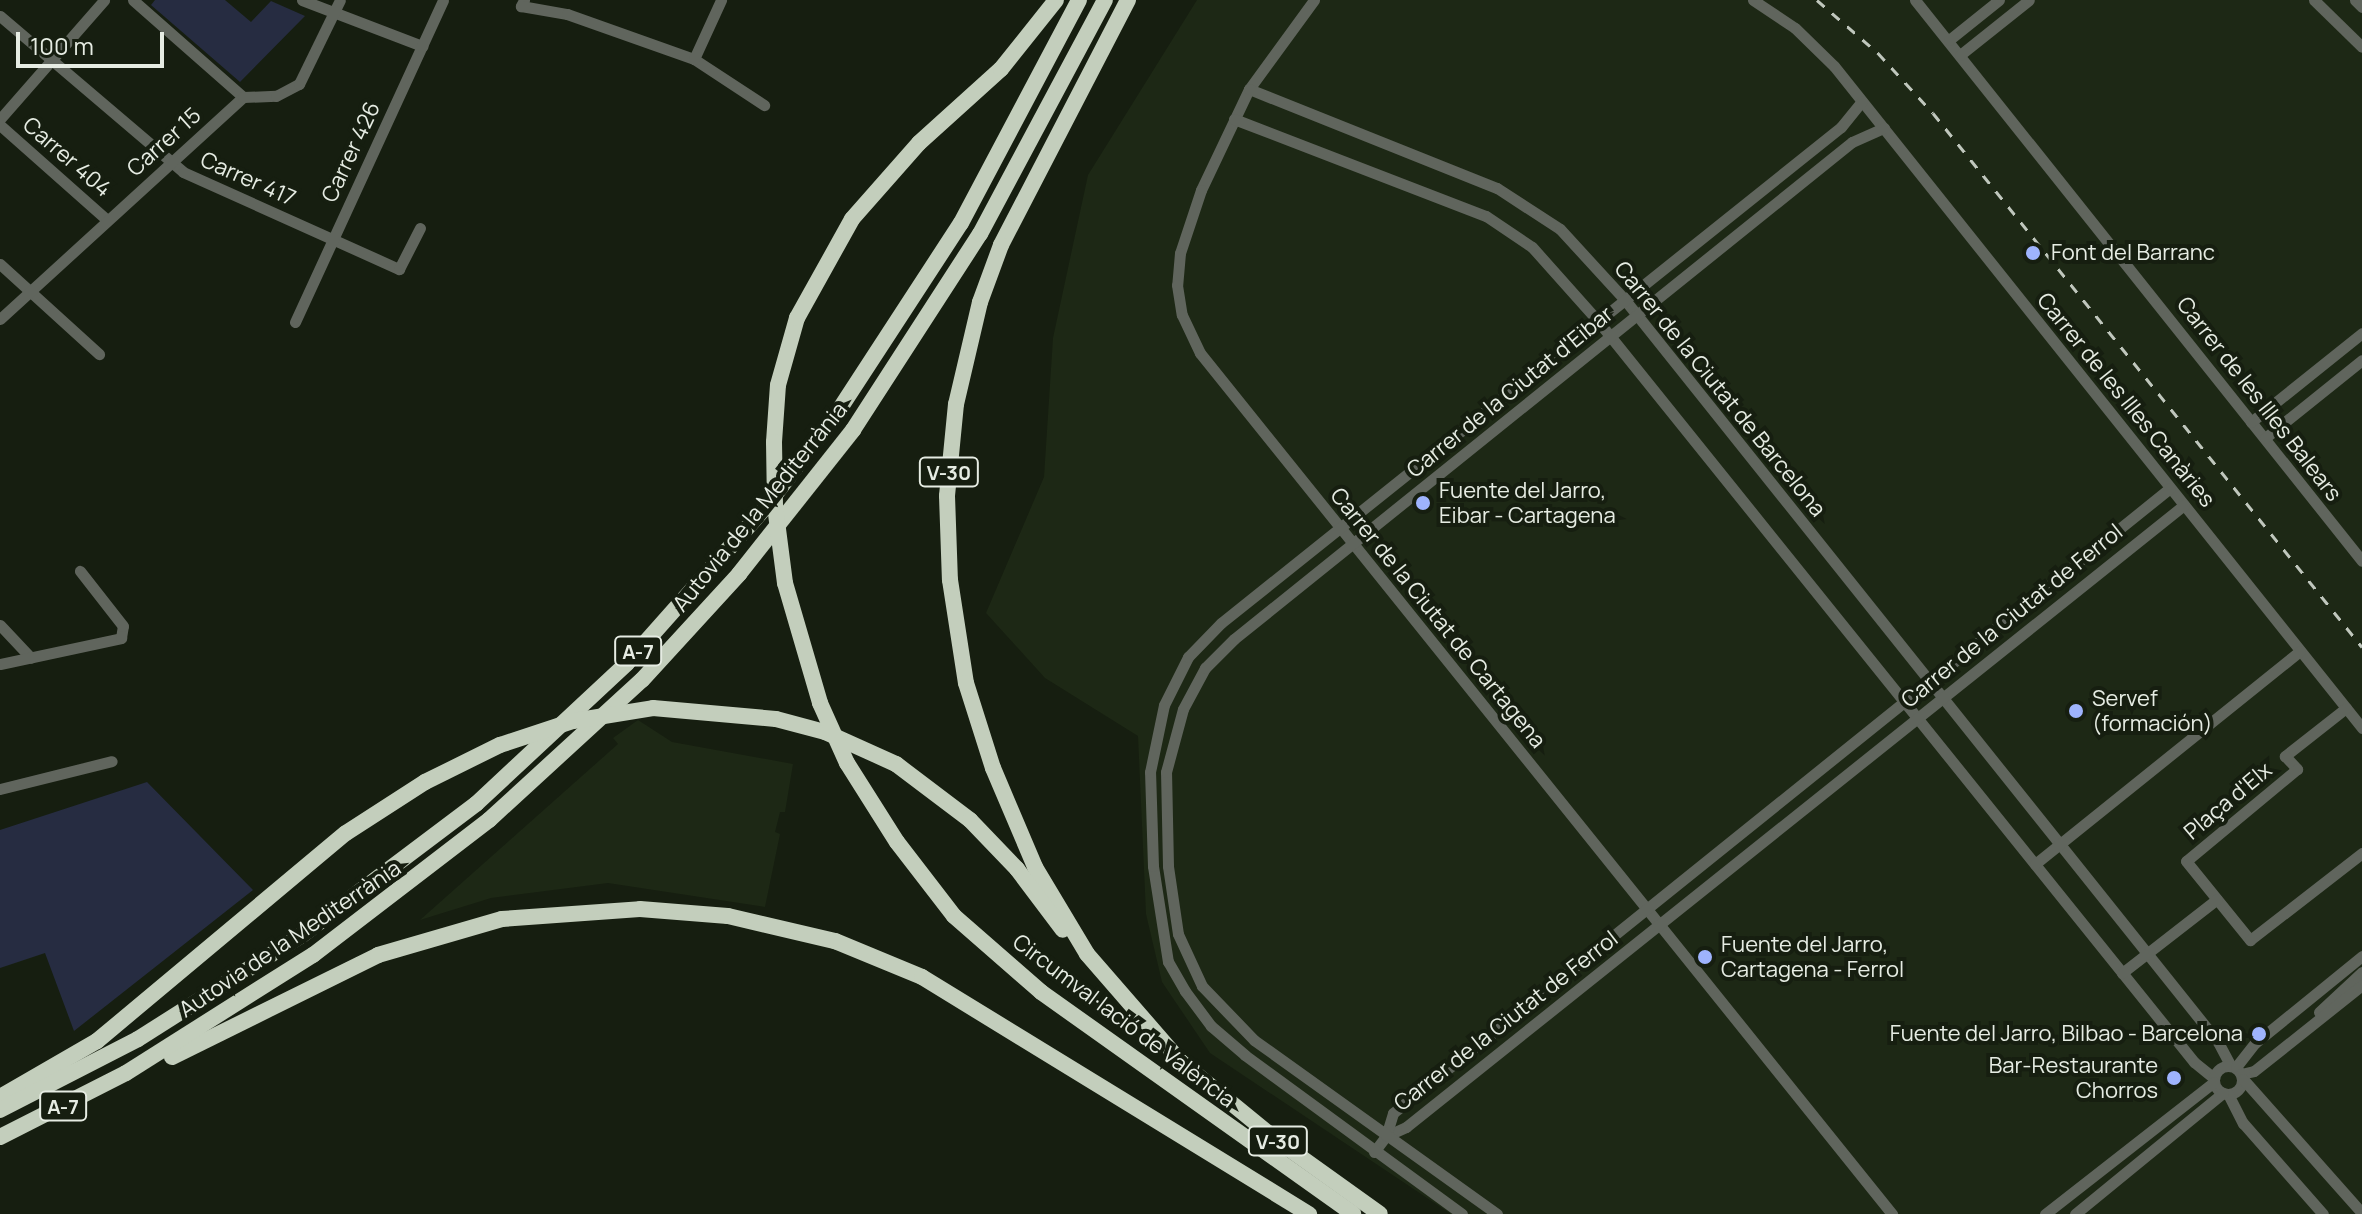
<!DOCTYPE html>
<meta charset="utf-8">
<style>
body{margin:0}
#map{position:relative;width:2362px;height:1214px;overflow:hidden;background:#161e10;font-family:Manrope,sans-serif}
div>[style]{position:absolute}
.built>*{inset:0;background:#1d2815}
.green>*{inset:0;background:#262c41}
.minor>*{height:11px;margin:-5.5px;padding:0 5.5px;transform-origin:5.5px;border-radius:5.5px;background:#60655d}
.minor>.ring{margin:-5.5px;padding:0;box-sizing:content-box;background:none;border:11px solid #60655d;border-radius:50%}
.highway>*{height:16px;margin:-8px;padding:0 8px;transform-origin:8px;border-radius:8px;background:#c3cebc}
.rail>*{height:3px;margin-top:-1.5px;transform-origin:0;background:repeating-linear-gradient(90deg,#c0c7bd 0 10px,transparent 0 20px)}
.highway-bridge>*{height:16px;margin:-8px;padding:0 8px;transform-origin:8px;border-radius:8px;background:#c3cebc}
.dots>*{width:22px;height:22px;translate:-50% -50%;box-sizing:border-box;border:4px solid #161e10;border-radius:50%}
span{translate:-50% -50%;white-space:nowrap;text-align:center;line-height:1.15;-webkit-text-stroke:8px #161e10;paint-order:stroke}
.shield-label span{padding:2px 6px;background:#161e10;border:2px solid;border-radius:6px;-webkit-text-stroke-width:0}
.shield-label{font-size:20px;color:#e6ece3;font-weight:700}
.street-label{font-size:22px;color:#e6ece3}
.poi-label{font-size:22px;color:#e6ece3}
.left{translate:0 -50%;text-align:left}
.right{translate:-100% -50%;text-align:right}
.scale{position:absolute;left:16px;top:32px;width:148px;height:36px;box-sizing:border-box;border:4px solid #e6ece3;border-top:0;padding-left:10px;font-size:24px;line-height:28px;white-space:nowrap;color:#e6ece3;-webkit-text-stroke:6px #161e10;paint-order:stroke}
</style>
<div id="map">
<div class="built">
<i style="clip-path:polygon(1197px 0,2362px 0,2362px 1214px,1451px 1214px,1210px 1053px,1162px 982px,1146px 914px,1138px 736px,1045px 678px,986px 613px,1044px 477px,1053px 338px,1088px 175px)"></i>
<i style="clip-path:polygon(638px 720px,672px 742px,793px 764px,785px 812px,780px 812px,775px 832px,780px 834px,765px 907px,608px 883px,491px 898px,420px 920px,618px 744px,613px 738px)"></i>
</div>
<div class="green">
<i style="clip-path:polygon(155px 0,225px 0,251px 22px,271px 1px,305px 16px,240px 82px,151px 5px)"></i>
<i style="clip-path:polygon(147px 782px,253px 890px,74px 1031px,45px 953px,0 968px,0 830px)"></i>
</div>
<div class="minor">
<i style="left:133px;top:0;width:147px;rotate:41.4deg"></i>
<i style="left:302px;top:0;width:129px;rotate:21deg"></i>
<i style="left:524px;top:0;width:7px;rotate:117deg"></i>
<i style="left:521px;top:6px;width:47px;rotate:9.9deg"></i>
<i style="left:567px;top:14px;width:135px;rotate:19.5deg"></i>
<i style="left:694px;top:59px;width:84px;rotate:33.3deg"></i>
<i style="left:1314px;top:0;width:110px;rotate:126.1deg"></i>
<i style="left:1249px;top:89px;width:112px;rotate:115.4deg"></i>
<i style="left:1201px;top:190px;width:66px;rotate:108.4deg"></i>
<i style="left:1180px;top:253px;width:32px;rotate:95deg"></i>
<i style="left:1177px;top:285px;width:30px;rotate:81deg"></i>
<i style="left:1182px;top:315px;width:42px;rotate:64.7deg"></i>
<i style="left:1200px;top:353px;width:1105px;rotate:51.21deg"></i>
<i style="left:1753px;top:0;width:50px;rotate:33.7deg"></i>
<i style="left:1795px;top:28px;width:54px;rotate:44.3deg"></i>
<i style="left:1834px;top:66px;width:847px;rotate:51.42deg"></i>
<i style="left:1915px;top:0;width:717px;rotate:51.45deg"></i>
<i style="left:2314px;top:0;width:67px;rotate:44.4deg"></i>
<i style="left:2355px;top:0;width:10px;rotate:45deg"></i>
<i style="left:0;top:16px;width:240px;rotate:40.4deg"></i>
<i style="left:183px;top:172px;width:237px;rotate:24.2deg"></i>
<i style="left:399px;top:269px;width:46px;rotate:-62.9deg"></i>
<i style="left:1949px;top:40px;width:64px;rotate:-38.7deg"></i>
<i style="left:1960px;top:55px;width:88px;rotate:-38.6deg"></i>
<i style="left:694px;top:59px;width:65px;rotate:-65.4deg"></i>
<i style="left:1249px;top:89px;width:267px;rotate:21.8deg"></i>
<i style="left:1497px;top:188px;width:75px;rotate:33.1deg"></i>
<i style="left:1560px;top:229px;width:96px;rotate:47.5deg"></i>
<i style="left:1625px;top:300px;width:950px;rotate:51.37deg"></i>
<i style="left:2218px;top:1042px;width:27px;rotate:62deg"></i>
<i style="left:0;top:119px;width:158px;rotate:-48.8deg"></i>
<i style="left:1234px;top:119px;width:270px;rotate:21.1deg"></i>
<i style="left:1486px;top:216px;width:55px;rotate:34deg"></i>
<i style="left:1532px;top:247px;width:99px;rotate:48.3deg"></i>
<i style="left:1598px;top:321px;width:951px;rotate:51.19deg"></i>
<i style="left:2194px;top:1062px;width:26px;rotate:39deg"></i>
<i style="left:0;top:125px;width:143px;rotate:41.6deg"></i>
<i style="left:0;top:264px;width:134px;rotate:42.3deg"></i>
<i style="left:0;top:319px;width:329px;rotate:-42.4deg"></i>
<i style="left:243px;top:97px;width:33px;rotate:-2deg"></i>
<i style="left:276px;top:96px;width:26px;rotate:-28deg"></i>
<i style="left:299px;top:84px;width:93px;rotate:-64deg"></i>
<i style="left:295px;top:322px;width:354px;rotate:-65.3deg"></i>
<i style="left:2251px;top:422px;width:142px;rotate:-38.7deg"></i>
<i style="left:2265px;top:438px;width:124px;rotate:-38.8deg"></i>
<i style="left:0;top:625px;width:45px;rotate:46.8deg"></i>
<i style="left:0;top:664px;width:124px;rotate:-12.1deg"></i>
<i style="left:121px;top:638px;width:12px;rotate:-81deg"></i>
<i style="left:123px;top:626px;width:70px;rotate:-128deg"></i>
<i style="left:2346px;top:708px;width:78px;rotate:141.8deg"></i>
<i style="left:2285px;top:756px;width:18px;rotate:47deg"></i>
<i style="left:2297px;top:769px;width:144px;rotate:140.3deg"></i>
<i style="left:2186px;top:861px;width:102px;rotate:51deg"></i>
<i style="left:2250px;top:940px;width:142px;rotate:-37.8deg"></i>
<i style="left:0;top:789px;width:115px;rotate:-14deg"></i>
<i style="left:2035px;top:864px;width:340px;rotate:-38.8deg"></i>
<i style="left:2122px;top:973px;width:120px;rotate:-37.9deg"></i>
<i style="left:2319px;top:1012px;width:59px;rotate:-42.9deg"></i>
<i class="ring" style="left:2214px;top:1066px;width:17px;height:17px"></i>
<i style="left:2236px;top:1067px;width:31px;rotate:-52deg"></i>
<i style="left:2255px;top:1043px;width:138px;rotate:-39.1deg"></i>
<i style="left:2241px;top:1074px;width:13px;rotate:-13deg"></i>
<i style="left:2254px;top:1071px;width:138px;rotate:-38.5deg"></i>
<i style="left:2243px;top:1079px;width:179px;rotate:48.4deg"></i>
<i style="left:2228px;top:1094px;width:33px;rotate:63deg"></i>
<i style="left:2243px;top:1123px;width:121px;rotate:48.7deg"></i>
<i style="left:1386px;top:1136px;width:22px;rotate:-24deg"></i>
<i style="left:1406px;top:1127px;width:996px;rotate:-38.64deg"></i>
<i style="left:1374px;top:1152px;width:20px;rotate:-53deg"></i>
<i style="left:1386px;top:1136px;width:24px;rotate:-73deg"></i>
<i style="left:1393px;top:1113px;width:997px;rotate:-38.81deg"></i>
<i style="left:1462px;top:1214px;width:269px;rotate:-143.8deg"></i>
<i style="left:1245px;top:1055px;width:45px;rotate:-139.5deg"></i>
<i style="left:1211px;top:1026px;width:44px;rotate:-126.6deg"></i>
<i style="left:1185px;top:991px;width:34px;rotate:-120deg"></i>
<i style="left:1168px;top:962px;width:97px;rotate:-98.9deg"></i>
<i style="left:1153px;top:866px;width:94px;rotate:-91.8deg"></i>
<i style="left:1150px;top:772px;width:68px;rotate:-78.2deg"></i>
<i style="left:1164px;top:705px;width:54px;rotate:-63.4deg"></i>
<i style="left:1188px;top:657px;width:47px;rotate:-45.9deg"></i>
<i style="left:1221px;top:623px;width:794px;rotate:-38.66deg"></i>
<i style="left:1841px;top:127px;width:33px;rotate:-51deg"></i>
<i style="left:1497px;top:1214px;width:299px;rotate:-144.4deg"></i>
<i style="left:1254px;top:1040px;width:75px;rotate:-133.9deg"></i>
<i style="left:1202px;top:986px;width:57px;rotate:-114.8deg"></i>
<i style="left:1178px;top:934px;width:69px;rotate:-98.4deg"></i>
<i style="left:1168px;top:866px;width:94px;rotate:-91.2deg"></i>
<i style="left:1166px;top:772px;width:65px;rotate:-74.9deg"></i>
<i style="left:1183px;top:709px;width:47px;rotate:-61.8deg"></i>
<i style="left:1205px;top:668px;width:41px;rotate:-45deg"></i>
<i style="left:1234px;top:639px;width:793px;rotate:-38.81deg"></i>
<i style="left:1852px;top:142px;width:35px;rotate:-24deg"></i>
<i style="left:2045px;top:1214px;width:214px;rotate:-38deg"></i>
<i style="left:2075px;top:1214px;width:191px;rotate:-39.3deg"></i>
</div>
<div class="highway">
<i style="left:1128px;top:0;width:276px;rotate:117.4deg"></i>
<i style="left:1001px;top:245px;width:61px;rotate:110.2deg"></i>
<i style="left:980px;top:302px;width:105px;rotate:103.2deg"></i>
<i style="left:956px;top:404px;width:92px;rotate:95.6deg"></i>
<i style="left:947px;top:496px;width:84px;rotate:88deg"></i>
<i style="left:950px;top:580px;width:104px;rotate:81.2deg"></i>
<i style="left:966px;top:683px;width:89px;rotate:72.4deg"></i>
<i style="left:993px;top:768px;width:108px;rotate:67deg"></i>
<i style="left:1035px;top:867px;width:101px;rotate:59.1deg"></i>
<i style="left:1087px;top:954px;width:143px;rotate:49deg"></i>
<i style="left:1181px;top:1062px;width:125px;rotate:39.2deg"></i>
<i style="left:1278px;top:1141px;width:125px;rotate:35.6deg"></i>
<i style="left:774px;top:442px;width:57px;rotate:-86deg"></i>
<i style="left:778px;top:385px;width:70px;rotate:-74.2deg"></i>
<i style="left:797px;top:318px;width:113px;rotate:-60.9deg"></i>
<i style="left:852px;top:219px;width:101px;rotate:-48.6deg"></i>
<i style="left:919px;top:143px;width:110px;rotate:-42.1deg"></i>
<i style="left:1001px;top:69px;width:88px;rotate:-51.4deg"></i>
<i style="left:785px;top:583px;width:125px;rotate:73.7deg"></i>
<i style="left:653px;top:708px;width:123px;rotate:5.1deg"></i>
<i style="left:776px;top:719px;width:51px;rotate:14.9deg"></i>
<i style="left:825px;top:732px;width:78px;rotate:24.3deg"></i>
<i style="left:896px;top:764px;width:93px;rotate:37.1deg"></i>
<i style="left:970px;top:820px;width:68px;rotate:46.2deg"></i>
<i style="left:1017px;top:869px;width:76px;rotate:53deg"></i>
<i style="left:847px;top:763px;width:93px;rotate:57.7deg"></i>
<i style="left:897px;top:842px;width:93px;rotate:52.4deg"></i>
<i style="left:954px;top:916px;width:116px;rotate:41.1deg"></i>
<i style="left:1041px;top:992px;width:383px;rotate:35.4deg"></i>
<i style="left:172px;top:1057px;width:230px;rotate:-26.3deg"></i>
<i style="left:378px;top:955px;width:129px;rotate:-16.2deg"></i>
<i style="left:502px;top:919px;width:138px;rotate:-4.1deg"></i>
<i style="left:640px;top:909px;width:88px;rotate:4.5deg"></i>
<i style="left:728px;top:916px;width:110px;rotate:13.2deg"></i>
<i style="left:835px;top:941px;width:94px;rotate:22.5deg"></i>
<i style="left:922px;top:977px;width:454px;rotate:31.5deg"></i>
<i style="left:0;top:1097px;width:112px;rotate:-30deg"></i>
<i style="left:97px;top:1041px;width:324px;rotate:-39.9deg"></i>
<i style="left:346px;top:833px;width:94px;rotate:-32.8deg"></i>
<i style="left:425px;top:782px;width:84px;rotate:-26.3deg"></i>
<i style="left:0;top:1110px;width:155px;rotate:-27.2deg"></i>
<i style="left:138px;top:1039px;width:194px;rotate:-32.4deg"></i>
<i style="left:302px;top:935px;width:218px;rotate:-37deg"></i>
<i style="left:476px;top:804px;width:207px;rotate:-43deg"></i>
<i style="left:627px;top:663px;width:213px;rotate:-48.4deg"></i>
<i style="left:768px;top:504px;width:118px;rotate:-52.9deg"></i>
<i style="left:839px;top:410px;width:223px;rotate:-56.9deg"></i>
<i style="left:961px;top:223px;width:252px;rotate:-62.1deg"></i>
<i style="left:0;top:1137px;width:141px;rotate:-26.9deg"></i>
<i style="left:126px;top:1073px;width:221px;rotate:-32.3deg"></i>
<i style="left:313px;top:955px;width:222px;rotate:-37.5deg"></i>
<i style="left:489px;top:820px;width:207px;rotate:-42.5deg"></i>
<i style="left:642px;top:680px;width:144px;rotate:-47.5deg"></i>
<i style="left:739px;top:574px;width:184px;rotate:-51.6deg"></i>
<i style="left:853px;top:430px;width:234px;rotate:-57.1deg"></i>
<i style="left:980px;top:234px;width:265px;rotate:-61.9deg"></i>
</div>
<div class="rail">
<i style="left:1817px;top:0;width:81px;rotate:41deg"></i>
<i style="left:1878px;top:53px;width:81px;rotate:47.5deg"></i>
<i style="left:1933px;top:113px;width:685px;rotate:51.22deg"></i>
</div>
<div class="highway-bridge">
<i style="left:774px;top:442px;width:64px;rotate:89.1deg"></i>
<i style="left:775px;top:506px;width:78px;rotate:82.6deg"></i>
<i style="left:820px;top:703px;width:66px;rotate:65.8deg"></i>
<i style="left:500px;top:745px;width:77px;rotate:-18.2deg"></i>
<i style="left:573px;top:721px;width:81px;rotate:-9.2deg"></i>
</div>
<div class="dots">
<i style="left:2033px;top:253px;background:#9eb3fd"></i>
<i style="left:1423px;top:503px;background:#9eb3fd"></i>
<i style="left:2076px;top:711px;background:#9eb3fd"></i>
<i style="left:1705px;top:957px;background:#9eb3fd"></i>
<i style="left:2259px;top:1034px;background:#9eb3fd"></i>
<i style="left:2174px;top:1078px;background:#9eb3fd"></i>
</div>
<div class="shield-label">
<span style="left:949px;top:472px">V-30</span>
<span style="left:638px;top:651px">A-7</span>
<span style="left:63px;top:1106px">A-7</span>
<span style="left:1278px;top:1141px">V-30</span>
</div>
<div class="street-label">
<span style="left:164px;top:142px;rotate:-42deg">Carrer 15</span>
<span style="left:351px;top:152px;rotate:-65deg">Carrer 426</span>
<span style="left:67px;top:157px;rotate:41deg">Carrer 404</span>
<span style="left:248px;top:179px;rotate:24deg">Carrer 417</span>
<span style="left:1720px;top:389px;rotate:51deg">Carrer de la Ciutat de Barcelona</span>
<span style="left:1510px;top:392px;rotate:-39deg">Carrer de la Ciutat d'Eibar</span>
<span style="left:2259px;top:399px;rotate:52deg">Carrer de les Illes Balears</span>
<span style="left:2126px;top:400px;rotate:51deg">Carrer de les Illes Canàries</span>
<span style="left:760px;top:507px;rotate:-51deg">Autovia de la Mediterrània</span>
<span style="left:2012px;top:616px;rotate:-39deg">Carrer de la Ciutat de Ferrol</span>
<span style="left:1438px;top:618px;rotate:51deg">Carrer de la Ciutat de Cartagena</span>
<span style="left:2228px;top:801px;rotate:-40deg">Plaça d'Elx</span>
<span style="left:290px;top:939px;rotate:-34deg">Autovia de la Mediterrània</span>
<span style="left:1124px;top:1021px;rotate:37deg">Circumval·lació de València</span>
<span style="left:1506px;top:1021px;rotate:-38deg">Carrer de la Ciutat de Ferrol</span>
</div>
<div class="poi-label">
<span class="left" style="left:2051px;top:253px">Font del Barranc</span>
<span class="left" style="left:1439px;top:503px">Fuente del Jarro,<br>Eibar - Cartagena</span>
<span class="left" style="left:2092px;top:711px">Servef<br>(formación)</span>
<span class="left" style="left:1721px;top:957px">Fuente del Jarro,<br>Cartagena - Ferrol</span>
<span class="right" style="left:2243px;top:1034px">Fuente del Jarro, Bilbao - Barcelona</span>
<span class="right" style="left:2158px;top:1078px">Bar-Restaurante<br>Chorros</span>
</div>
<div class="scale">100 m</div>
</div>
